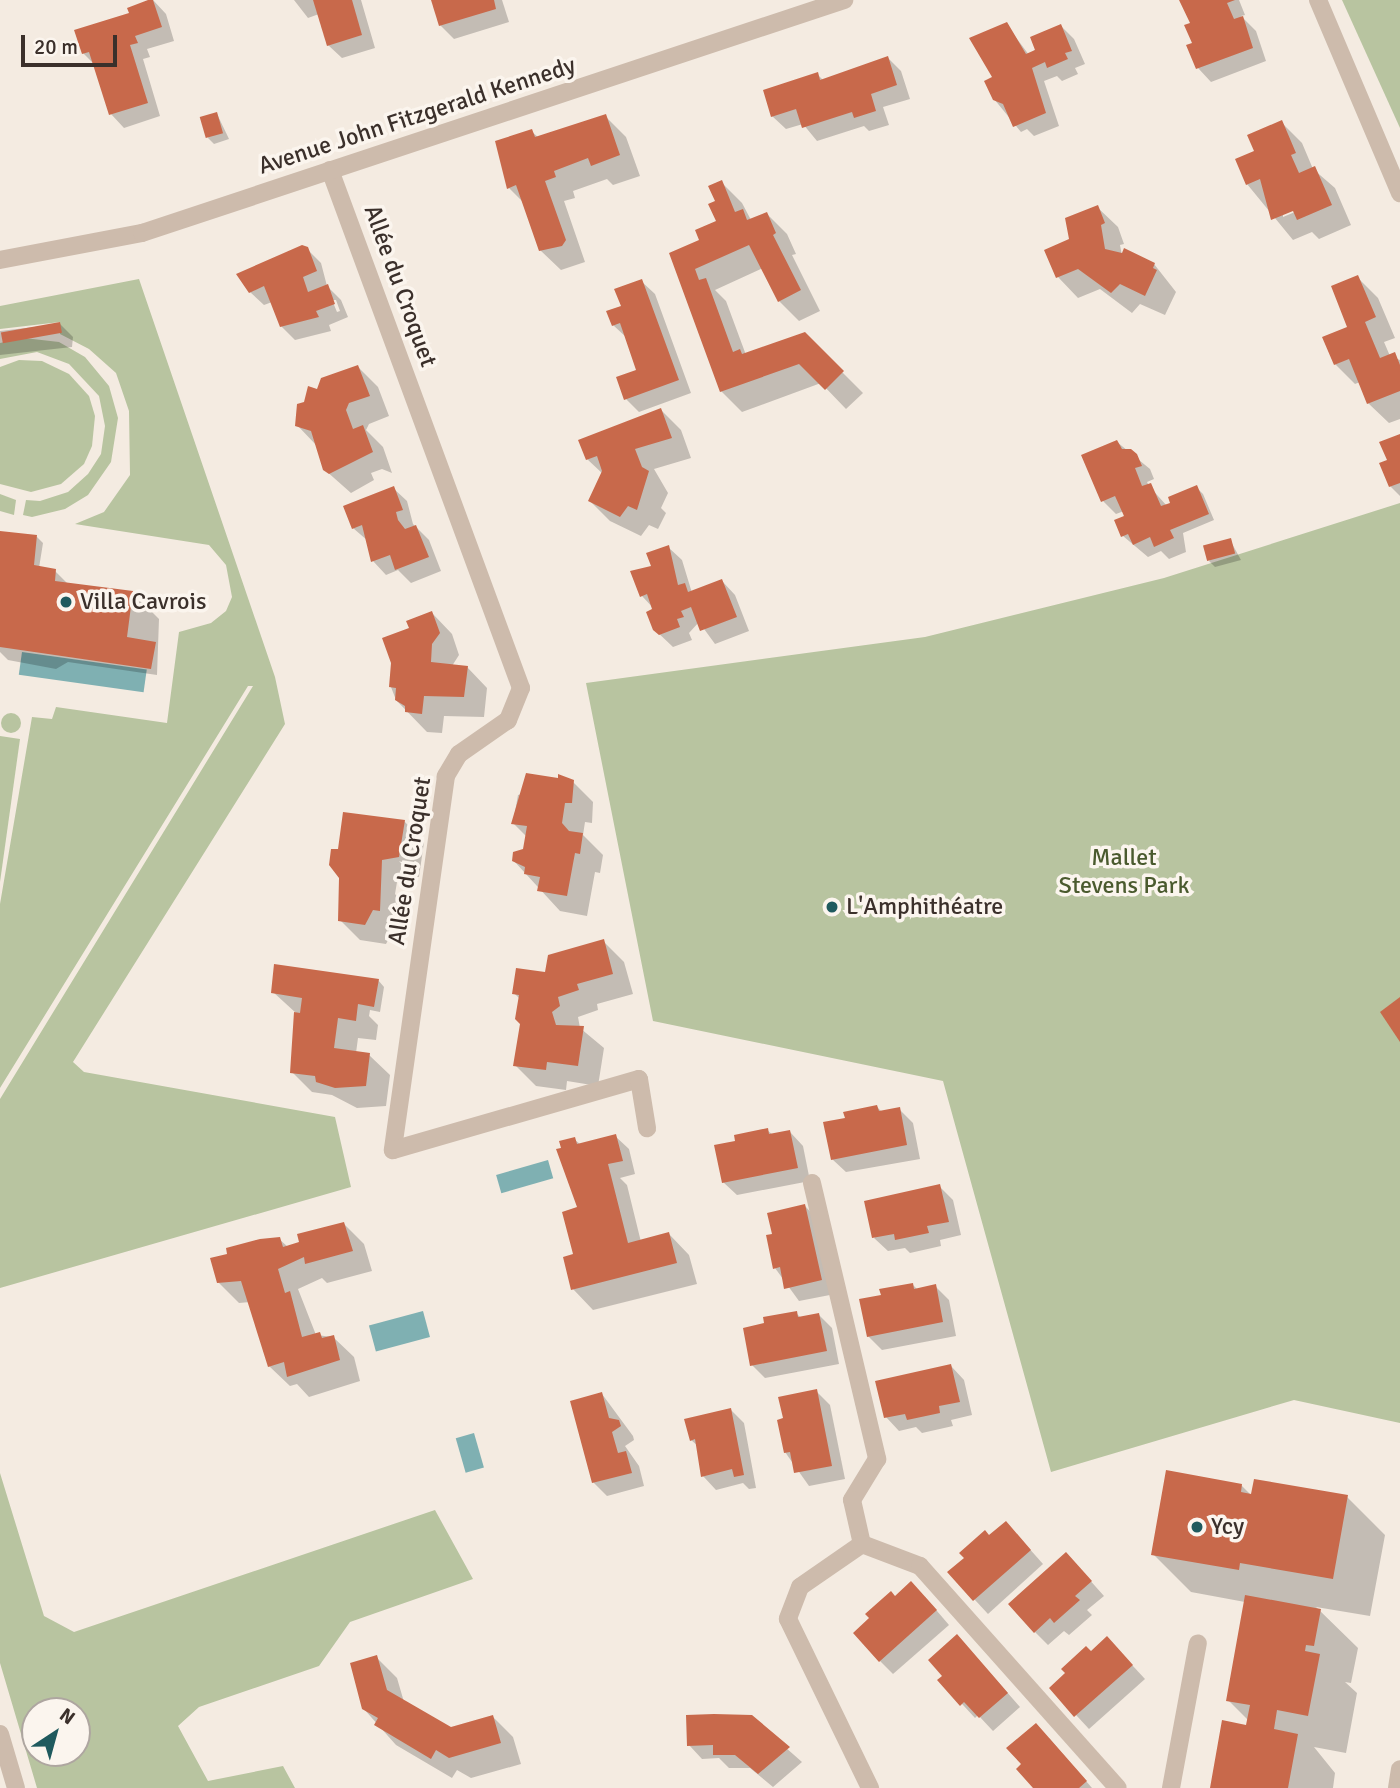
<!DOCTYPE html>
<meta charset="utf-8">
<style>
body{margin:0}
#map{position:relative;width:1400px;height:1788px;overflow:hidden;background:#f4ebe1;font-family:Signika,sans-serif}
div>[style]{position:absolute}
.green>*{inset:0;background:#b8c4a0}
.round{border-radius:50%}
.water>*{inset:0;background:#7fb0b2;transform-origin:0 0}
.shadow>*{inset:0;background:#0003}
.building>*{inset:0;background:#c8694b;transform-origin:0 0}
.minor>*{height:18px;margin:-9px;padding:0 9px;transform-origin:9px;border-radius:9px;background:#cdbbac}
.dots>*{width:19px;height:19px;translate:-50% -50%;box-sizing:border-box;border:4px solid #fbf5ee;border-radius:50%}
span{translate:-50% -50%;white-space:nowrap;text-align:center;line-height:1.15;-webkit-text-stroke:7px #fbf5ee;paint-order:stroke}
.street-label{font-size:24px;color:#3b302b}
.poi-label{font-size:24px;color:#3b302b}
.left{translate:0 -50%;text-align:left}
.park-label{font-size:24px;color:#4a5a2e}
.north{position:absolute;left:21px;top:1697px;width:70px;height:70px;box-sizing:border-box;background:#fbf5ee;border:2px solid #aea6a0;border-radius:50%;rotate:36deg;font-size:19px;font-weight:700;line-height:28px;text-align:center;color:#3b302b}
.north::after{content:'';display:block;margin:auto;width:24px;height:32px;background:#1f5a5e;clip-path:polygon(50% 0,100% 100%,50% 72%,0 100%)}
.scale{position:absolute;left:21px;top:35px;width:96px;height:32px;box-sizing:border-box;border:4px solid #3b302b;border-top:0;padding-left:9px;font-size:21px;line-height:24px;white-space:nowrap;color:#3b302b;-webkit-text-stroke:5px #fbf5ee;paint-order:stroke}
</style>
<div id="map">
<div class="green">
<i style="clip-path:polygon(1342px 0,1400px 0,1400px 128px)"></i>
<i style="clip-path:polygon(139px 279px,275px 677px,285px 724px,73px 1062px,84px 1072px,335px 1117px,351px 1187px,0 1288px,0 1099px,253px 686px,248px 686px,0 1088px,0 904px,32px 717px,52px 719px,56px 707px,167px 723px,179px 632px,211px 623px,226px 611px,232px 597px,226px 565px,209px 545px,75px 524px,104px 512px,130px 475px,129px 411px,116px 373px,89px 349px,60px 334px,60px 322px,0 329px,0 306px)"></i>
<i style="clip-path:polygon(24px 338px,59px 342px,85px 357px,109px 386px,118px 418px,111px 462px,88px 495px,65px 509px,32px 517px,23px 515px,26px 500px,40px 501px,68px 492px,88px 474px,101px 454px,105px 426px,99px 396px,69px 364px,37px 352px,0 359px,0 343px)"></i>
<i style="clip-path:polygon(19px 360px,42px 361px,69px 374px,89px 396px,95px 416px,92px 446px,84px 464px,61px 484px,31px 492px,0 484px,0 367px)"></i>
<i style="clip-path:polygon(0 494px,16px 500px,14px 515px,0 511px)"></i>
<i style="clip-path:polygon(1400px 503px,1400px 1423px,1294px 1400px,1051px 1472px,943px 1081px,653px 1021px,586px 683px,925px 637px,1164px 578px)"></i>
<i class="round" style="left:1px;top:713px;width:20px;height:20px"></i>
<i style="clip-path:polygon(0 736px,20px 739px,0 882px)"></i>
<i style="clip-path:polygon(evenodd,0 1473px,44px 1616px,74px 1632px,435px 1510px,473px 1579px,350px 1622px,319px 1666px,199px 1707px,178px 1726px,208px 1781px,283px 1766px,295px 1788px,37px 1788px,0 1663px,0 1473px,35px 1711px,77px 1711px,77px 1753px,35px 1753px,35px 1711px)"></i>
</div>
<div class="water">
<i style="left:22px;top:652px;width:126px;height:23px;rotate:8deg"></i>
<i style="left:548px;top:1160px;width:19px;height:54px;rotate:74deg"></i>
<i style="left:423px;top:1311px;width:27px;height:56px;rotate:75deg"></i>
<i style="left:474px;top:1433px;width:36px;height:19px;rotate:74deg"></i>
</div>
<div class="shadow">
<i style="clip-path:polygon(153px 0,166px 14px,174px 41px,147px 49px,150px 57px,143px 59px,160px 116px,124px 128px,111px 114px,95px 65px,83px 53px)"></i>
<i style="clip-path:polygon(294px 0,361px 0,375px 48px,342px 58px,328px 45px,319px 14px,308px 18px)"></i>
<i style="clip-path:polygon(433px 0,502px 0,509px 22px,454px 39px,440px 25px)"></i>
<i style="clip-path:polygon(1183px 0,1239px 0,1245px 15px,1241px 16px,1256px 31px,1266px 61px,1211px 82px,1198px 68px,1192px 24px)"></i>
<i style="clip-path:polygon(1006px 24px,1029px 55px,1061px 26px,1074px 39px,1085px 64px,1075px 68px,1078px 74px,1062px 81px,1057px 76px,1044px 81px,1059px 126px,1034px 136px,1027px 129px,1021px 132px,994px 99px)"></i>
<i style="clip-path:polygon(888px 58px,901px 71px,910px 99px,883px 107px,889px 125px,869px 131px,864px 126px,817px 141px,803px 124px,786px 129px,772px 116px,817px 74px,824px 81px)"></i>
<i style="clip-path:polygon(217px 114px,229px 139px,214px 144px,208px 138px)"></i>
<i style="clip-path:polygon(605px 116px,626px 137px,640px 176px,613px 185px,607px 179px,573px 191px,575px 198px,564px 201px,585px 262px,561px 270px,540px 250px,524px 203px,509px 188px,531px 131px,539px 138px)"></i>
<i style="clip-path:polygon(evenodd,1282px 123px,1302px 143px,1313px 169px,1335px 188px,1351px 225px,1319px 239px,1312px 232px,1293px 240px,1247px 184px,1256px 152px,1282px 123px,1300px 206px,1302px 209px,1283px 217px,1283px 213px,1300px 206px)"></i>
<i style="clip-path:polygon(721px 182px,742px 203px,751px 220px,767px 214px,787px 234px,796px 254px,792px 255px,820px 311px,799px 321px,779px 301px,763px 268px,715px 290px,726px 301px,746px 355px,804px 334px,863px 393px,846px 409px,821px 383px,742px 412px,721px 391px,671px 254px,702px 241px,718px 222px)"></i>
<i style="clip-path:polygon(1097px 207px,1118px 227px,1124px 244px,1120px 245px,1122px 256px,1154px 264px,1176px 292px,1165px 315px,1140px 304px,1132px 313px,1100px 289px,1078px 298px,1058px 277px,1046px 250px,1071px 240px)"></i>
<i style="clip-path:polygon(evenodd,307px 249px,321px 263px,327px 286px,341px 300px,348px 317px,329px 325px,331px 331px,295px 340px,281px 326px,272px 302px,264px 305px,250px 292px,307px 249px,332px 300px,336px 300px,340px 311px,337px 312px,332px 300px)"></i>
<i style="clip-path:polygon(1357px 277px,1378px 298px,1395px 338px,1384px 342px,1390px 356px,1400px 360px,1400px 419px,1389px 423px,1368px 403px,1360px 382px,1355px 384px,1335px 364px,1349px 328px)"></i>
<i style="clip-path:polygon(641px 281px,655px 294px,691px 393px,639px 412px,626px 399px,639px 371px,627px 338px,613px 325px)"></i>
<i style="clip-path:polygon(60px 324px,73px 337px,72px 347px,0 355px,0 331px)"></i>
<i style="clip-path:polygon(358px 367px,378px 387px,389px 416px,369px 424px,366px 430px,383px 447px,392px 473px,382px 469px,371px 473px,374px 480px,351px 493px,325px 470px,317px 446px,297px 425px,305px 403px)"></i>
<i style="clip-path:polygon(661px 410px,681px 430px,691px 458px,654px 469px,668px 493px,661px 508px,666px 513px,658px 529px,649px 525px,641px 536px,610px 521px,590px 501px,603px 474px,587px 459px)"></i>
<i style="clip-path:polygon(1400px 436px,1400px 496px,1390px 486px,1389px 461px)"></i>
<i style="clip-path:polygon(1117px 442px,1150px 469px,1154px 479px,1147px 482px,1149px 486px,1167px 506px,1196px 487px,1203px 494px,1214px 520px,1183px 533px,1186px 552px,1169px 559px,1161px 551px,1148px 557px,1123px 536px,1124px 511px,1116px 514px,1103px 501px)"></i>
<i style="clip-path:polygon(393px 488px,407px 501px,413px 524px,429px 540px,441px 571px,411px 583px,398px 570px,386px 575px,373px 561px,368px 541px,353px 528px)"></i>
<i style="clip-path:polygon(0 532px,37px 537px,43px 543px,39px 568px,55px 571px,68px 584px,132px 592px,159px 619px,157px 675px,68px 662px,56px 669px,8px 660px,0 652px)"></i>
<i style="clip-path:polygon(1230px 540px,1241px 560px,1215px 567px,1209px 561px)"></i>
<i style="clip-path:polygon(668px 547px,682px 560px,692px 593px,722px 581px,735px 595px,749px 631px,715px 644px,699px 622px,689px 633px,692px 640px,673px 647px,654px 629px,655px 610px,642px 596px)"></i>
<i style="clip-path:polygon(432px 613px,452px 634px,459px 655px,452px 666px,467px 667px,487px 688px,484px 717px,444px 716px,442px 733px,427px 732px,396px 700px,391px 687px,411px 629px)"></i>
<i style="clip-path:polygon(573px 782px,593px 802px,592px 823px,585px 822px,583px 835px,603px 855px,600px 873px,595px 872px,587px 916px,560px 911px,514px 861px,524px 850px,527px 837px,513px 823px,518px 795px)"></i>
<i style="clip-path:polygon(404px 821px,424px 842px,419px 877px,407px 875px,406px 880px,397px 882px,395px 894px,404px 904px,400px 931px,393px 930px,386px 944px,360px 940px,340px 920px)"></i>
<i style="clip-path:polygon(603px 941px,624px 962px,633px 994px,597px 1004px,598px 1010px,578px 1017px,580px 1028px,604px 1048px,598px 1086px,567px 1081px,566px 1090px,536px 1086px,515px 1065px,521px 1023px,520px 999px,514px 993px)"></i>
<i style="clip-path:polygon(378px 980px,384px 987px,380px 1012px,370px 1010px,369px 1016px,378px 1025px,376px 1040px,358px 1038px,356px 1053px,369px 1055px,390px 1075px,386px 1106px,357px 1108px,332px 1095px,312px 1092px,292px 1072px,296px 1013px,273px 992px)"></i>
<i style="clip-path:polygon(877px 1107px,882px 1112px,899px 1109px,913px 1123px,920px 1159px,846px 1172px,832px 1159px,847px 1119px)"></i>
<i style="clip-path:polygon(767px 1130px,773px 1135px,790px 1132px,803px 1146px,810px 1181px,737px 1195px,723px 1182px,738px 1142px)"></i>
<i style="clip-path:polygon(615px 1136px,629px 1149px,635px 1174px,620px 1178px,627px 1185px,641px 1242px,669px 1234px,689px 1255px,697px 1284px,593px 1310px,573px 1289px,579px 1209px,558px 1150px,574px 1139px,581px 1145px)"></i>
<i style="clip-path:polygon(939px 1186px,953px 1200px,961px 1235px,940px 1240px,941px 1246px,910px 1253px,905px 1248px,888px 1251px,874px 1238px)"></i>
<i style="clip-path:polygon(805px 1206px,818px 1220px,835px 1294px,799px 1301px,775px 1268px,774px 1235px)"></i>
<i style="clip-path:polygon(344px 1224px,364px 1244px,372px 1271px,327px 1283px,322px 1278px,298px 1289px,316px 1335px,333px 1337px,354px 1357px,360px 1381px,309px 1397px,297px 1384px,290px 1386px,269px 1366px,250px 1302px,239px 1303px,218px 1282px,279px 1239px,288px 1247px)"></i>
<i style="clip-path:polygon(912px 1284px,918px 1290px,935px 1286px,949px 1300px,956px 1336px,882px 1350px,868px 1336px,883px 1296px)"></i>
<i style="clip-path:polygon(796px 1313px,801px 1318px,819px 1315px,832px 1328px,839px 1364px,765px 1378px,752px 1365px,766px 1325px)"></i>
<i style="clip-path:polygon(951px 1366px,964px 1380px,972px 1415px,951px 1420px,953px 1426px,922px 1433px,916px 1427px,899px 1431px,886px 1417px)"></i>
<i style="clip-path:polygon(816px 1391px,830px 1405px,845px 1479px,809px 1486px,785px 1452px,785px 1419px)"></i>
<i style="clip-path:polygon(602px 1394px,633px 1436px,634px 1440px,625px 1446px,639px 1466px,644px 1486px,607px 1496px,593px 1482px)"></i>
<i style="clip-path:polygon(731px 1410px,744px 1423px,756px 1488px,749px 1489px,743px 1483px,716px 1490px,703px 1476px,698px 1446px,691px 1440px)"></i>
<i style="clip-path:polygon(1241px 1485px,1253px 1497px,1347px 1497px,1385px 1535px,1370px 1616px,1316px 1607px,1358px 1648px,1351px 1683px,1345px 1682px,1357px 1693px,1346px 1753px,1314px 1747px,1335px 1773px,1333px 1788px,1212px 1788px,1249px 1721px,1228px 1700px,1245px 1602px,1191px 1592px,1153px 1554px)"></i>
<i style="clip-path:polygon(990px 1537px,1019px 1537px,1043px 1564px,988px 1614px,950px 1573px)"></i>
<i style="clip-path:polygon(1079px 1568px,1104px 1596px,1087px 1610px,1092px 1615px,1069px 1635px,1064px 1631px,1048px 1645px,1035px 1632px)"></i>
<i style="clip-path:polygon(925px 1597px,949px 1625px,893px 1674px,880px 1661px,895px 1598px)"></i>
<i style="clip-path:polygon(970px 1650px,1020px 1707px,993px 1731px,978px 1715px,975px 1718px,940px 1680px)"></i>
<i style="clip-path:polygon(1120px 1652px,1145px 1679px,1089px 1729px,1051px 1688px,1091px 1653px)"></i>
<i style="clip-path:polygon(376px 1657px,397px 1678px,404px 1702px,450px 1729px,493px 1717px,513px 1737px,521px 1764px,471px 1778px,457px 1770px,452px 1778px,396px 1745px,363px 1708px)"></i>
<i style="clip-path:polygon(751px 1717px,802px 1762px,773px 1787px,750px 1768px,729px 1768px,719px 1758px,702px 1759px,689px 1745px)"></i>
<i style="clip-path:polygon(1049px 1738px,1092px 1788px,1035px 1788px)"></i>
</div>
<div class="building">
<i style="clip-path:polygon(148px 0,153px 0,162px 27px,135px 36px,138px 43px,130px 45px,148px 103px,109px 115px,89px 52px,82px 54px,74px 30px,129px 13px,127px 8px)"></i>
<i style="clip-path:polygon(313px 0,352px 0,362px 35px,327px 46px)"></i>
<i style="clip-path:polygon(431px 0,494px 0,496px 9px,439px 26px)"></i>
<i style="clip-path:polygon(1179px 0,1235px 0,1227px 3px,1234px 19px,1243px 16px,1253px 48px,1196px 69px,1186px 45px,1192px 43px,1184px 25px,1190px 23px)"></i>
<i style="clip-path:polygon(1007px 22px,1026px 54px,1035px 50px,1030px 37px,1061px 24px,1072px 51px,1065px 53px,1068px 59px,1047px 68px,1045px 62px,1032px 68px,1046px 113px,1013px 127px,1003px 104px,993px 100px,984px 81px,992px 77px,969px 38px)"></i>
<i style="clip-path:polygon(888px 56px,897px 85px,871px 94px,876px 111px,854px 118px,852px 112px,802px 128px,796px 109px,771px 117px,763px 90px,818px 72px,820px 80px)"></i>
<i style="left:217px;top:112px;width:22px;height:18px;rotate:74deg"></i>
<i style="clip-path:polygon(606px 114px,620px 155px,591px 166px,588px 158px,554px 171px,556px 177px,545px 181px,566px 240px,562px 246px,539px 251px,516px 185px,507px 189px,495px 141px,532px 129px,535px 137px)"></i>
<i style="clip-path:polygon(1282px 120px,1296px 153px,1291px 155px,1299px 173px,1315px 166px,1332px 205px,1297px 220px,1293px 211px,1271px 220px,1260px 179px,1246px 185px,1235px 159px,1254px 151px,1247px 135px)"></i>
<i style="clip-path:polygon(722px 180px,735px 212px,743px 209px,747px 220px,767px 212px,776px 233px,773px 235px,801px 290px,778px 302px,749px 245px,695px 269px,699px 280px,706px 278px,733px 352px,740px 349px,742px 354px,805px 332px,844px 371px,825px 390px,799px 364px,720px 392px,669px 253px,699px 240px,695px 230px,716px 221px,708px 204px,715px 201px,708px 186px)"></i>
<i style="clip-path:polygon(1098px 205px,1105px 223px,1101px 225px,1105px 249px,1122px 253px,1124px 248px,1155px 263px,1153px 268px,1157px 270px,1145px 296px,1120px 284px,1111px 293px,1078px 269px,1056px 278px,1044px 250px,1069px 239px,1065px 218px)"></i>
<i style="clip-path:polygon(302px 245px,308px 247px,317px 271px,303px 277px,308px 292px,328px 284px,335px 304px,316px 311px,319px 317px,280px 327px,264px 286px,249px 293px,236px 274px)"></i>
<i style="clip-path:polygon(1358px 275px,1376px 317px,1365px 322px,1380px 358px,1395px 352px,1400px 365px,1400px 391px,1367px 404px,1349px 359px,1334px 365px,1322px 337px,1347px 327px,1331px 286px)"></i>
<i style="clip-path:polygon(642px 279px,679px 380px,624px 400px,616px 377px,636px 370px,620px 323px,612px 326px,606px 311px,621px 306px,614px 289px)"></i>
<i style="left:60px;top:322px;width:11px;height:60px;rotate:80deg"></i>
<i style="clip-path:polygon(358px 365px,370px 396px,349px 403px,346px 410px,353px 429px,363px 425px,373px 452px,329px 474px,323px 470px,311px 431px,295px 426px,297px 404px,304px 402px,308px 386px,317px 389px,321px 378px)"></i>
<i style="clip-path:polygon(661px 408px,672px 438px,635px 449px,642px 467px,649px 471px,637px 510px,628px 506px,620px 517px,588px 501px,602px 471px,597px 456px,586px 460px,578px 440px)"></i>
<i style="clip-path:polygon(1400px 434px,1400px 483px,1389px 487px,1379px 463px,1387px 460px,1379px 442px)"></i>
<i style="clip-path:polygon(1117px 440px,1122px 449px,1131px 449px,1137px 454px,1142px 466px,1135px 468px,1142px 486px,1151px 483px,1161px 506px,1170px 503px,1168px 497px,1197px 485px,1209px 514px,1170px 530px,1174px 538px,1154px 547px,1150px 537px,1133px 545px,1128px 534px,1121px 537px,1114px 520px,1124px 516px,1115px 496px,1101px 502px,1081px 455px)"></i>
<i style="clip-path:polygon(394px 486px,403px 510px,396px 512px,398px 520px,405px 529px,416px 525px,429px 557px,395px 570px,390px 555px,371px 562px,362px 525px,352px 529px,343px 506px)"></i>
<i style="clip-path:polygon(0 531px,37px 535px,34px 565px,56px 569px,55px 581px,133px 591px,127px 637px,156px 642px,151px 669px,0 647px)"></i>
<i style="left:1231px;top:538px;width:16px;height:29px;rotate:75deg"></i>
<i style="clip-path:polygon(669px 545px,678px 585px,685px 583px,688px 592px,722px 579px,737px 617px,700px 631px,691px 607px,681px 611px,684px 617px,677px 619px,680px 627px,659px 635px,653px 630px,646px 612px,652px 609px,647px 594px,640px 597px,630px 571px,651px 566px,646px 553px)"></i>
<i style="clip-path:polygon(432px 611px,440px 633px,432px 644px,431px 662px,468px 666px,464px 697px,424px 696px,422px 714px,405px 712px,405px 706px,395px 700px,396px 688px,389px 687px,391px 663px,382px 638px,409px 628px,406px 621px)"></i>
<i style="clip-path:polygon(526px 773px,558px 778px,558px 774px,574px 780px,572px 803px,565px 803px,562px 823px,569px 831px,583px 833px,580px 854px,575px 853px,567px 896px,537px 891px,540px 877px,524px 874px,525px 867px,512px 861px,513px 852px,523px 849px,527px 826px,511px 824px)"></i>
<i style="clip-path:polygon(343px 812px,405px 820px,399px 857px,382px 860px,380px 911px,373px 910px,365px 925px,338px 921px,339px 878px,329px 865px,331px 849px,338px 849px)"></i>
<i style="clip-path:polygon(604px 939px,613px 974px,577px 984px,579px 990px,558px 997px,560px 1006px,552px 1012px,556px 1025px,584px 1026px,578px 1066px,547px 1062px,546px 1070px,513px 1066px,520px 1024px,515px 1019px,519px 995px,512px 994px,516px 968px,545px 972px,548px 955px)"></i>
<i style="clip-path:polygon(274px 964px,379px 979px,374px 1007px,358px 1004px,356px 1021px,338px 1018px,334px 1048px,370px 1053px,366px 1086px,335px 1088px,316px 1082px,315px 1076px,290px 1073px,294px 1012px,300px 1013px,302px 998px,271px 993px)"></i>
<i style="clip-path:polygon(1400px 997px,1400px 1042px,1380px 1012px)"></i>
<i style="clip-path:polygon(877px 1105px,879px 1111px,900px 1107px,907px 1145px,831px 1160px,823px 1122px,845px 1118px,843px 1112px)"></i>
<i style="clip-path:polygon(768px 1128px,769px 1134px,790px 1130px,798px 1168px,722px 1183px,714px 1145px,735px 1141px,734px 1135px)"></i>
<i style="clip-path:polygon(616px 1134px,623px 1161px,608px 1164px,628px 1243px,669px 1232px,677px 1263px,571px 1290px,563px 1257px,573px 1254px,562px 1212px,577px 1207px,556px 1149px,561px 1148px,559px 1141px,575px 1137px,577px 1144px)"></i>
<i style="clip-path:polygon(940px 1184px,949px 1222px,927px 1226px,929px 1233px,895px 1240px,894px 1234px,872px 1238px,864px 1201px)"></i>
<i style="clip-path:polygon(805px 1204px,822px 1280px,784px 1289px,780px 1267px,773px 1269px,766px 1235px,772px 1234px,767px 1213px)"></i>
<i style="clip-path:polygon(344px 1222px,353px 1251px,305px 1264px,304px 1257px,278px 1269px,285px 1293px,290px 1291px,302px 1337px,320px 1332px,322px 1338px,334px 1335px,340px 1360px,287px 1377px,284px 1362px,268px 1367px,241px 1281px,217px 1283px,210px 1258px,227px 1254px,226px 1248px,260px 1239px,280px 1237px,283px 1247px,299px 1242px,297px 1234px)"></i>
<i style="clip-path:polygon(913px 1283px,914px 1289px,936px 1284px,943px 1322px,867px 1337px,859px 1299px,881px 1295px,879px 1289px)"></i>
<i style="clip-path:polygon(797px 1311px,798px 1317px,819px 1313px,827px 1351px,750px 1366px,743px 1328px,764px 1323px,763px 1317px)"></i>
<i style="clip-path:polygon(951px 1364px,960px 1402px,939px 1406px,940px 1413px,907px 1420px,905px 1414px,884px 1418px,875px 1381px)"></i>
<i style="clip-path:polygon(817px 1389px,832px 1466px,794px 1473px,790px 1452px,784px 1453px,777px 1420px,783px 1418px,778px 1397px)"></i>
<i style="clip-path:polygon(602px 1392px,609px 1418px,619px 1420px,621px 1426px,612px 1432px,618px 1453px,626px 1451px,632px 1473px,592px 1483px,570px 1401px)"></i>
<i style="clip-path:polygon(731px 1408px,744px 1475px,734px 1477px,732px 1469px,701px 1477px,695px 1439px,690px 1441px,684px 1419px)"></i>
<i style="clip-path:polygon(1166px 1470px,1242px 1484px,1241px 1492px,1251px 1494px,1254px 1479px,1348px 1495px,1333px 1579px,1240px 1563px,1239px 1570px,1151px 1555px)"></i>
<i style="clip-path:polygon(1006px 1521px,1031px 1550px,973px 1601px,947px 1572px,964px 1558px,959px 1553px,985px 1530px,989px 1535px)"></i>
<i style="clip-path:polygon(1066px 1552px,1092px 1581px,1075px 1596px,1080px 1600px,1054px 1623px,1050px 1618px,1034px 1633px,1008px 1604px)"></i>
<i style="clip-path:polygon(911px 1581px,937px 1610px,879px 1662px,853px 1633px,869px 1618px,865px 1614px,891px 1591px,895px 1596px)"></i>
<i style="clip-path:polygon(1245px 1595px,1321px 1609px,1314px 1646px,1306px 1645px,1305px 1651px,1320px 1654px,1308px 1716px,1277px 1710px,1274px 1729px,1298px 1734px,1288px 1788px,1210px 1788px,1222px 1720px,1246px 1725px,1250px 1705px,1226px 1701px)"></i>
<i style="clip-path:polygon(957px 1634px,1008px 1693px,979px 1718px,964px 1702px,960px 1706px,937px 1680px,942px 1676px,928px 1660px)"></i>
<i style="clip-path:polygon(1107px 1636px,1133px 1665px,1074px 1717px,1049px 1688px,1065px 1673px,1061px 1669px,1086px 1646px,1091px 1651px)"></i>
<i style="clip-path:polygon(377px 1655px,387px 1690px,451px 1727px,493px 1715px,501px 1743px,449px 1758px,436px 1750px,431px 1759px,374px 1725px,378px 1718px,362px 1709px,350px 1663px)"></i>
<i style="clip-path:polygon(714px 1714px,752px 1715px,790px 1747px,758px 1774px,735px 1755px,713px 1755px,713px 1745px,687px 1746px,686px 1715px)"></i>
<i style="clip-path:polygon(1036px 1723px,1087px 1781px,1079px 1788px,1033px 1788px,1016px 1769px,1021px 1764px,1006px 1748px)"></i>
</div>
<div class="minor">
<i style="left:1318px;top:0;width:210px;rotate:67deg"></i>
<i style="left:330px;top:170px;width:552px;rotate:69.76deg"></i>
<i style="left:521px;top:688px;width:35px;rotate:112deg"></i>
<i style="left:508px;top:720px;width:60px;rotate:145.2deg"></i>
<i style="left:459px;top:754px;width:26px;rotate:121deg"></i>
<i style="left:446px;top:776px;width:378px;rotate:98.1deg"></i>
<i style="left:393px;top:1150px;width:256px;rotate:-16.1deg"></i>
<i style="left:639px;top:1079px;width:50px;rotate:80.7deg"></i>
<i style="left:0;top:260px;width:145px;rotate:-10.8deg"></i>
<i style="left:142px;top:233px;width:740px;rotate:-18.36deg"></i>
<i style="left:812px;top:1183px;width:284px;rotate:76.7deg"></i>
<i style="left:877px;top:1459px;width:48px;rotate:121.4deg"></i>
<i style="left:852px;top:1500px;width:45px;rotate:77.2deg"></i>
<i style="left:862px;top:1544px;width:62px;rotate:20.8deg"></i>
<i style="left:920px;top:1566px;width:297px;rotate:48.3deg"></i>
<i style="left:862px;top:1544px;width:75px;rotate:145.3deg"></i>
<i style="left:800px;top:1587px;width:34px;rotate:111deg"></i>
<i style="left:788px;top:1619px;width:188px;rotate:64.1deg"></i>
<i style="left:0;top:1734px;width:56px;rotate:73.5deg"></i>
<i style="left:1171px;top:1788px;width:147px;rotate:-79.5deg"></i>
<i style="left:1397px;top:1788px;width:19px;rotate:-81deg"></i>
</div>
<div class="dots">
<i style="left:66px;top:602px;background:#1f5a5e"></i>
<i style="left:832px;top:907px;background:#1f5a5e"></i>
<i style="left:1197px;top:1527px;background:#1f5a5e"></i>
</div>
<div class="street-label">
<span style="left:417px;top:116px;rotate:-18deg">Avenue John Fitzgerald Kennedy</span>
<span style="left:400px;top:286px;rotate:70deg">Allée du Croquet</span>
<span style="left:410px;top:861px;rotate:-81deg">Allée du Croquet</span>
</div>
<div class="poi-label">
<span class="left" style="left:80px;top:602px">Villa Cavrois</span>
<span class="left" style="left:846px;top:907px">L'Amphithéatre</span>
<span class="left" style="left:1211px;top:1527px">Ycy</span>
</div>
<div class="park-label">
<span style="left:1124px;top:872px">Mallet<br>Stevens Park</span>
</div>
<div class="north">N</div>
<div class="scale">20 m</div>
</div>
